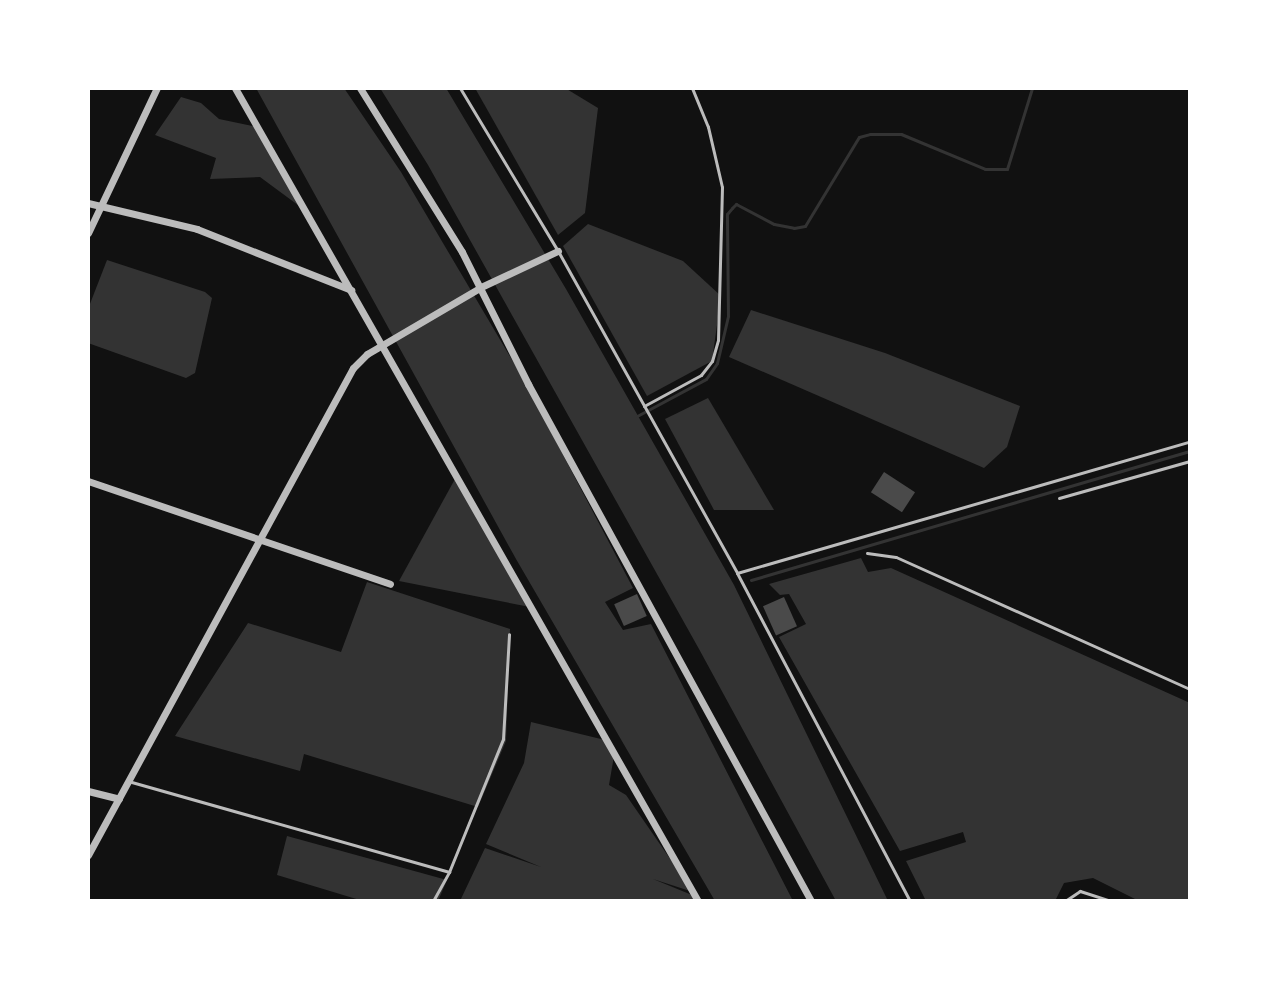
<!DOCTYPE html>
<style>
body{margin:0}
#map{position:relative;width:1278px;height:989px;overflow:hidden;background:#111;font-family:Ubuntu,sans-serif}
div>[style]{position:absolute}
.water>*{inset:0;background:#333}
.stream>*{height:3px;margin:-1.5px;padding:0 1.5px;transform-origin:1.5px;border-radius:1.5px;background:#333}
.building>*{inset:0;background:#4a4a4a;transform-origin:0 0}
.service>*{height:3px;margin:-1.5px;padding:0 1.5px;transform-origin:1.5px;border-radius:1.5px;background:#bcbcbc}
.minor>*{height:7px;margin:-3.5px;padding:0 3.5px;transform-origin:3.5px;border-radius:3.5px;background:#bcbcbc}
span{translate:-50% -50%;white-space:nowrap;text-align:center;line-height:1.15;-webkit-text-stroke:8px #fff;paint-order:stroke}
.frame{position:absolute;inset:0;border:90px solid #fff;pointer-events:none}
</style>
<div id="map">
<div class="water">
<i style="clip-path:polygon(256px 88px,344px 88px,401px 172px,521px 375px,633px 588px,605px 602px,623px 630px,651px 624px,793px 901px,715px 901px,516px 559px)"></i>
<i style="clip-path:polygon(380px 88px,446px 88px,566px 289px,734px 585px,888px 901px,836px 901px,699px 649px,428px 165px)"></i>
<i style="clip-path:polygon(475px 88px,565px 88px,598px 108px,585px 213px,558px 235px)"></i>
<i style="clip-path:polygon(181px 97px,201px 103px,219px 119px,257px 127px,306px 211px,260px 177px,210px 179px,216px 158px,155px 135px)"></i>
<i style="clip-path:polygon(588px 224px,683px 261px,721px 296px,712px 361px,647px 396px,563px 246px)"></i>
<i style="clip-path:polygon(107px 260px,205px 292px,212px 298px,195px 373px,186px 378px,88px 343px,88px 309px)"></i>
<i style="clip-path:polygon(751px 310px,885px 353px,1020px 406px,1007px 447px,984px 468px,729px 357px)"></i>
<i style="clip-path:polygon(708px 398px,774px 510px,714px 510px,665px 419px)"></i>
<i style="clip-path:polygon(455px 479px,530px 607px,399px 581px)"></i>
<i style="clip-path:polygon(861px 558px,868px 572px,891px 568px,1190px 703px,1190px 901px,1139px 901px,1093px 878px,1064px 883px,1055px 901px,926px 901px,906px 861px,966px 842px,963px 832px,900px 851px,779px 637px,806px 624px,789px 594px,780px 595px,769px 584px)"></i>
<i style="clip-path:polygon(367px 582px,510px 629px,506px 741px,478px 807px,304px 754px,300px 771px,175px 736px,248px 623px,341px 652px)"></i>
<i style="clip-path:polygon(531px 722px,605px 740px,614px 756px,609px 785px,626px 795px,693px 892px,653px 879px,692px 895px,696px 901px,460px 901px,485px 848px,541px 867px,486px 844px,524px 763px)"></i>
<i style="clip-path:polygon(287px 836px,447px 880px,438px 901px,363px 901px,277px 875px)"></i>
</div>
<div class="stream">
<i style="left:637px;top:416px;width:78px;rotate:-28.2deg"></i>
<i style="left:706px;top:379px;width:19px;rotate:-55deg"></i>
<i style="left:717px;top:363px;width:48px;rotate:-76.8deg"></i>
<i style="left:728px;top:316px;width:102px;rotate:-90.6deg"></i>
<i style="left:727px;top:214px;width:8px;rotate:-50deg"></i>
<i style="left:732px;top:208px;width:6px;rotate:-45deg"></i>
<i style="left:736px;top:204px;width:43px;rotate:27.8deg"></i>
<i style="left:774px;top:224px;width:20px;rotate:11deg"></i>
<i style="left:794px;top:228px;width:11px;rotate:-10deg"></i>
<i style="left:805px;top:226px;width:104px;rotate:-58.8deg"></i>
<i style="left:859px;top:137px;width:11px;rotate:-15deg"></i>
<i style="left:870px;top:134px;width:31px"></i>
<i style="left:901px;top:134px;width:91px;rotate:22.6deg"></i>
<i style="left:985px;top:169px;width:22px"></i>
<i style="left:1007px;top:169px;width:85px;rotate:-72.8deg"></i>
<i style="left:751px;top:580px;width:458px;rotate:-16.4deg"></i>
</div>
<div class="building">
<i style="left:884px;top:472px;width:37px;height:24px;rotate:33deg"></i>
<i style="left:637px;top:594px;width:24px;height:25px;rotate:66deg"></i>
<i style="left:784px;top:597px;width:32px;height:23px;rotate:66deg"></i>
</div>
<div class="service">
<i style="left:460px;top:88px;width:190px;rotate:59deg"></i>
<i style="left:558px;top:251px;width:368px;rotate:60.9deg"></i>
<i style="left:737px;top:573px;width:371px;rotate:62.2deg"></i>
<i style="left:644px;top:406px;width:65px;rotate:-28.5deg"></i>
<i style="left:701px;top:375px;width:18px;rotate:-52deg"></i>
<i style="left:712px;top:361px;width:22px;rotate:-74deg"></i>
<i style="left:718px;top:340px;width:153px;rotate:-88.5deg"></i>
<i style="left:722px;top:187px;width:62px;rotate:-103.1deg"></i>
<i style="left:708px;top:127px;width:42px;rotate:-112.3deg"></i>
<i style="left:1059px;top:498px;width:136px;rotate:-15.8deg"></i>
<i style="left:867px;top:553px;width:29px;rotate:8deg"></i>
<i style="left:896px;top:557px;width:322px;rotate:24.2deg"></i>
<i style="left:737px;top:573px;width:472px;rotate:-16.2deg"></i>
<i style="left:128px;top:781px;width:334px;rotate:15.8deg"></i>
<i style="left:433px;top:901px;width:33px;rotate:-61deg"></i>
<i style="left:449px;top:872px;width:144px;rotate:-67.9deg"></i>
<i style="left:503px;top:739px;width:105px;rotate:-86.7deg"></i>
<i style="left:1065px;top:901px;width:18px;rotate:-34deg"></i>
<i style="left:1080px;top:891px;width:33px;rotate:18deg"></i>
</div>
<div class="minor">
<i style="left:235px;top:88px;width:936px;rotate:60.34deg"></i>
<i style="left:360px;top:88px;width:193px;rotate:58.1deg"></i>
<i style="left:462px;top:252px;width:148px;rotate:63.4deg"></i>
<i style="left:528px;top:384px;width:589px;rotate:61.3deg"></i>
<i style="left:88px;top:203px;width:112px;rotate:13.4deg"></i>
<i style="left:197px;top:229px;width:166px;rotate:21.6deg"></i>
<i style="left:88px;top:233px;width:161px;rotate:-64.6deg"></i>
<i style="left:88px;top:481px;width:319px;rotate:18.8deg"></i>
<i style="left:88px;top:791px;width:32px;rotate:14deg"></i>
<i style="left:88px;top:855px;width:554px;rotate:-61.45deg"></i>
<i style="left:353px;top:368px;width:20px;rotate:-45deg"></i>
<i style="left:367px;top:354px;width:132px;rotate:-30.4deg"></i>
<i style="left:481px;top:287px;width:85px;rotate:-25.1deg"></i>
</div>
<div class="frame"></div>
</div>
